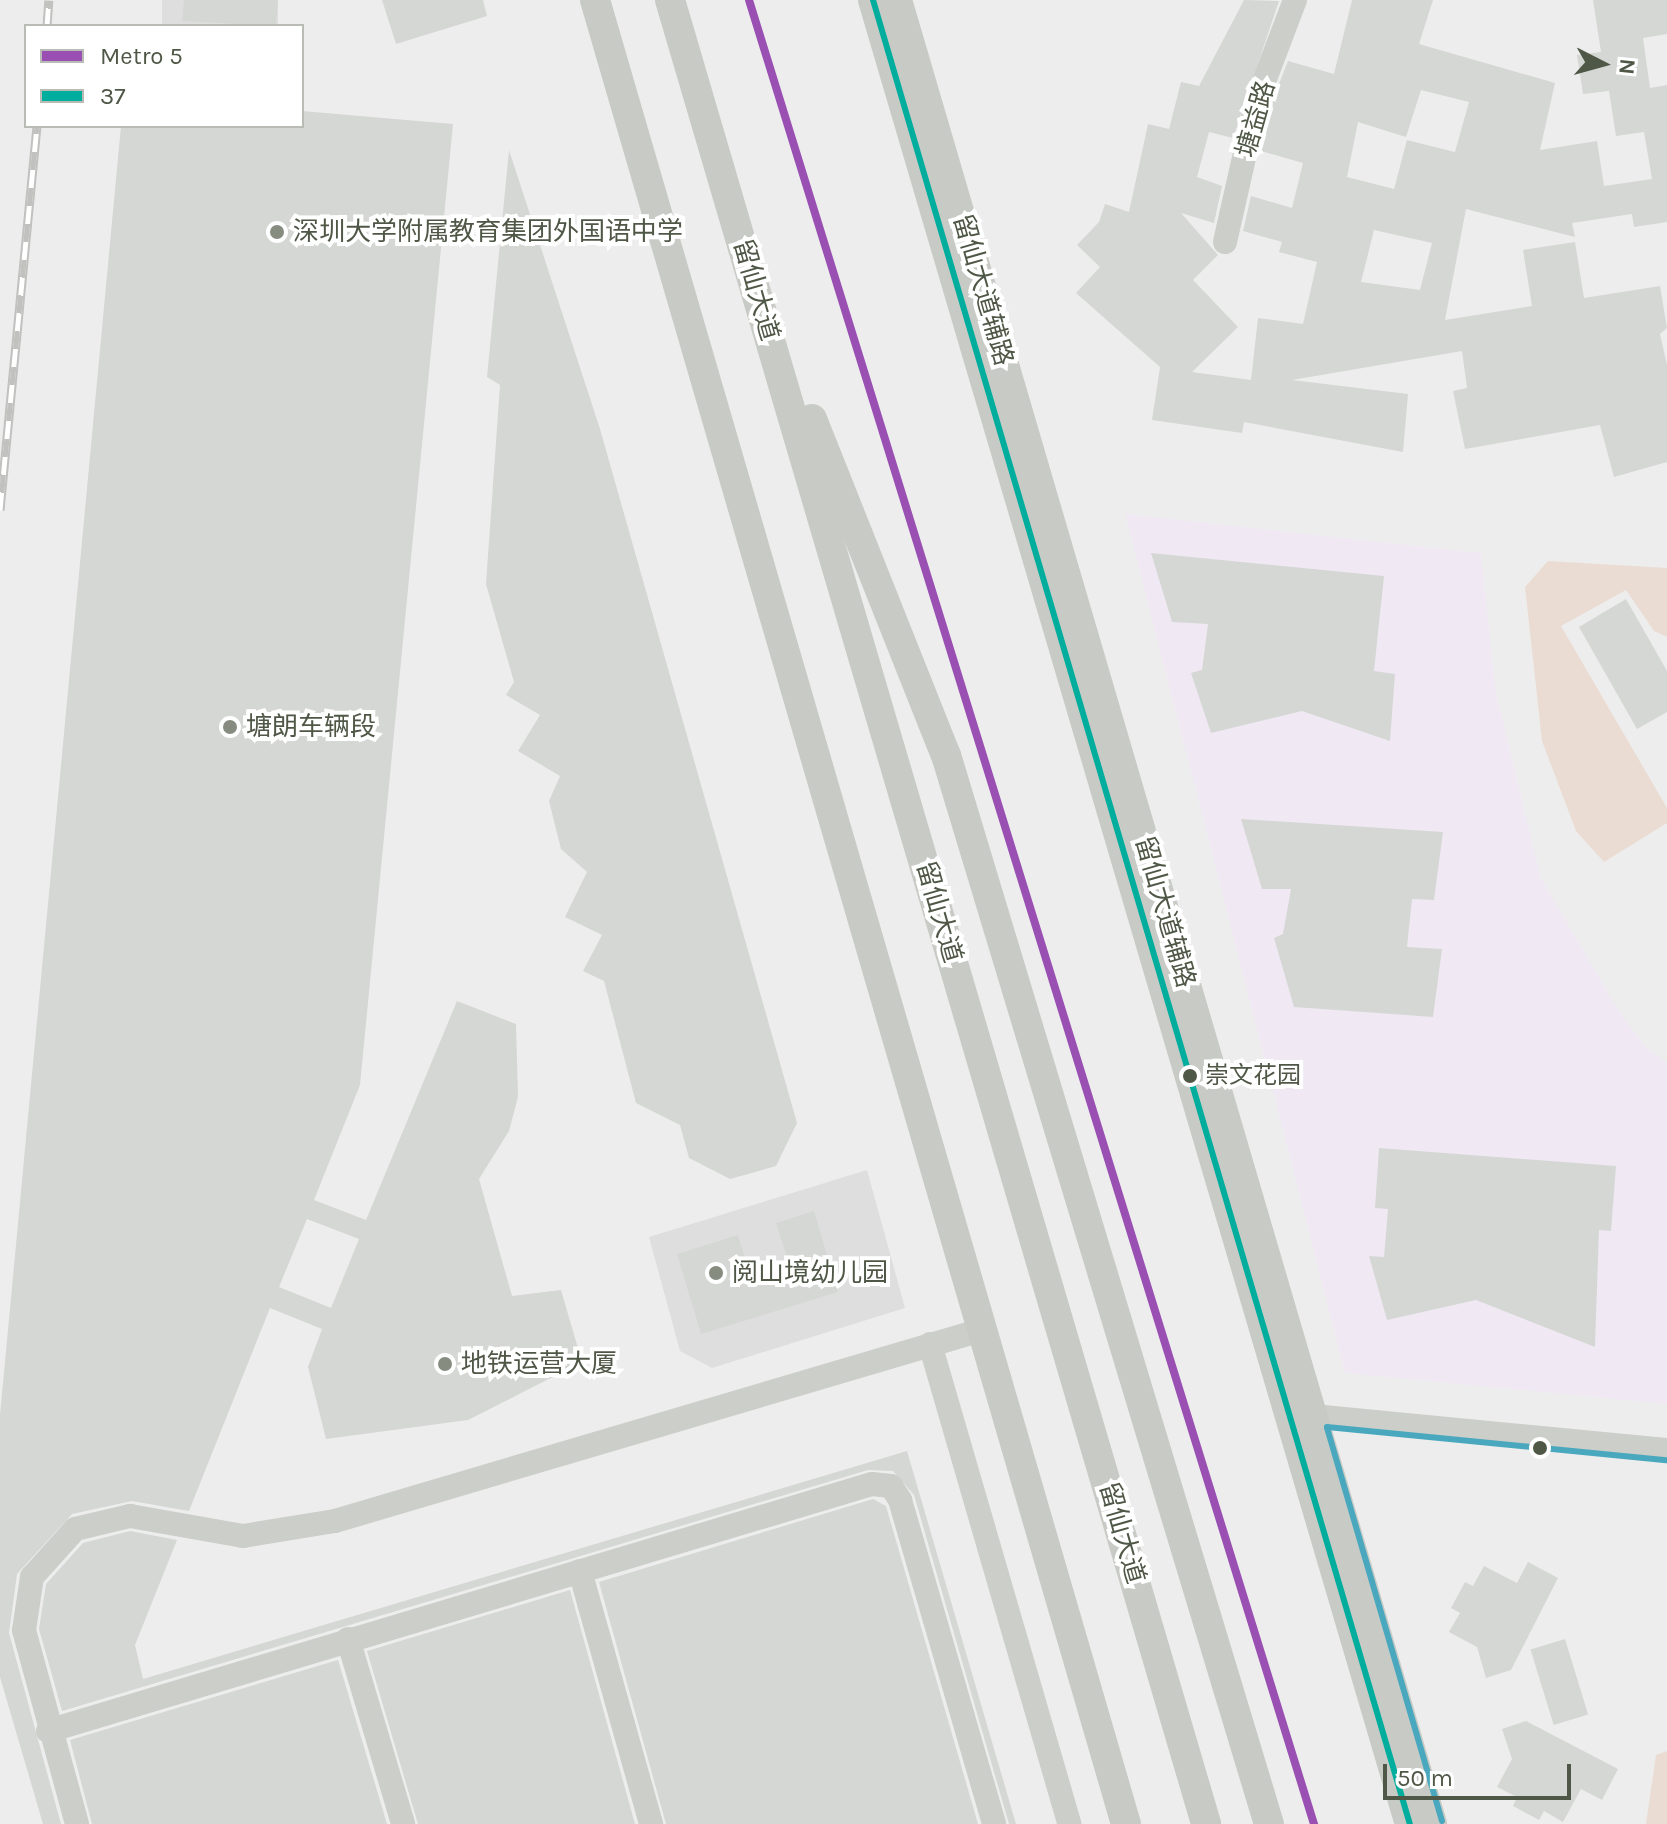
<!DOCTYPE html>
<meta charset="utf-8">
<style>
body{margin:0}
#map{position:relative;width:1667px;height:1824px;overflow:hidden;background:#ededed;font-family:Karla,"Noto Sans SC",sans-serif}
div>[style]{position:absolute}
.commercial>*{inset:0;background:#f0e9f4}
.education>*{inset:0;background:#dededf;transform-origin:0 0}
.green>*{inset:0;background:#ebdcd3}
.building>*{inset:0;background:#d5d7d4;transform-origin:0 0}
.minor>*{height:24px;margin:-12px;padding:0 12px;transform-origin:12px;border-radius:12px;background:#cccec9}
.major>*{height:30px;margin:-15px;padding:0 15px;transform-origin:15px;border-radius:15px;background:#c8cbc5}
.rail>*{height:9px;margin-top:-4.5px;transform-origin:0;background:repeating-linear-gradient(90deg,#fff 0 18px,#c1c2bf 0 36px);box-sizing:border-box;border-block:2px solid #c1c2bf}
.bus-1>*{height:6px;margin:-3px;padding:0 3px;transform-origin:3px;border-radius:3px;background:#01ad9c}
.bus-2>*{height:6px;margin:-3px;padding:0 3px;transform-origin:3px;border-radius:3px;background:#49a8be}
.metro-1>*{height:8px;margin:-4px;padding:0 4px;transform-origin:4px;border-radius:4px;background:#9950b2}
.dots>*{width:22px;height:22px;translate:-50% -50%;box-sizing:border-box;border:4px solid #fff;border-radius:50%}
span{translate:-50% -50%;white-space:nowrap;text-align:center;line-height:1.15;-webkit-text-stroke:8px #fff;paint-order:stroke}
.bus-label{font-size:24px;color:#4f5746}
.left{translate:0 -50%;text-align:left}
.street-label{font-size:26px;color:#4f5746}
.poi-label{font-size:26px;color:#4f5746}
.legend{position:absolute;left:24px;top:24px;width:280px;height:104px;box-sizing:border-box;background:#fff;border:2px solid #b9bcb5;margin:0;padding:10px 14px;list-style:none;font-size:24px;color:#4f5746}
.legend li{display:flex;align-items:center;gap:16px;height:40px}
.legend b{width:40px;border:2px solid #b9bcb5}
.north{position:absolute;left:1563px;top:24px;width:80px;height:80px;-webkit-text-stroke:6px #fff;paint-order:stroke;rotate:96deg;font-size:22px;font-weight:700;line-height:32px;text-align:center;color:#4f5746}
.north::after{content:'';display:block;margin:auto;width:28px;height:36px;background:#4f5746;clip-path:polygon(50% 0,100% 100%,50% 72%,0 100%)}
.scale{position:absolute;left:1383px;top:1764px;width:188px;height:36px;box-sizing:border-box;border:4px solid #4f5746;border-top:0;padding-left:10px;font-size:24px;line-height:28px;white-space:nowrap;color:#4f5746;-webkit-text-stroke:6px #fff;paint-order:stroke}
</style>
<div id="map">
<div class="commercial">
<i style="clip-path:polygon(1125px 514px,1481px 553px,1496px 693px,1541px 878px,1617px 1008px,1644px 1045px,1667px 1063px,1667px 1404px,1345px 1373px)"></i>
</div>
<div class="education">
<i style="left:162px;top:0;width:116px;height:26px"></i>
<i style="clip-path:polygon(867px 1170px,905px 1308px,712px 1368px,680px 1351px,649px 1237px)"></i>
</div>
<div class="green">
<i style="clip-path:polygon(1548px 561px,1667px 568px,1667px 637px,1654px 631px,1626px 590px,1561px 626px,1667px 808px,1667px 823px,1604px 862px,1576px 831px,1542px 741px,1525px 587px)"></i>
<i style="clip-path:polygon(1667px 1751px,1667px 1824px,1646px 1824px,1656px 1755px)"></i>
</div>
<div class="building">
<i style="clip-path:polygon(184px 0,278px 0,276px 26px,182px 21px)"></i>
<i style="clip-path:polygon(382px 0,483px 0,487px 16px,396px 44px)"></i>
<i style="clip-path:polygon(evenodd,1244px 0,1279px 1px,1233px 138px,1209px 132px,1197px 177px,1222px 186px,1214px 223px,1181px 213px,1218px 255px,1193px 280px,1238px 327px,1192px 372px,1251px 380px,1258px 318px,1303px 324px,1317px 262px,1279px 252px,1282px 242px,1243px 231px,1251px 196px,1292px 208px,1303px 163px,1261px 151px,1271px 104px,1288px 61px,1334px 74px,1352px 0,1433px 0,1419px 44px,1555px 83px,1540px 150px,1597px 141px,1604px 186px,1652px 179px,1644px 132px,1616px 136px,1609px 91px,1583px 94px,1577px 55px,1601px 52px,1593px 0,1667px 0,1667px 34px,1643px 38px,1650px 88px,1667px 85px,1667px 222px,1634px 227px,1632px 214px,1572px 223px,1575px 237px,1466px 209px,1445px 320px,1532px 306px,1523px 250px,1575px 242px,1584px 298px,1660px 286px,1667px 328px,1660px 334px,1667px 365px,1667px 462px,1614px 477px,1600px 425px,1465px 449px,1453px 391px,1467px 388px,1462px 351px,1292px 380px,1408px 394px,1403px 452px,1244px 422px,1242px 433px,1152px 420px,1160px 367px,1076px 293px,1100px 267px,1077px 245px,1099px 222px,1105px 204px,1129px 212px,1148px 124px,1169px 129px,1181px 82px,1199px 86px,1244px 0,1421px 90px,1469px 102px,1455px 152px,1407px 140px,1394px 189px,1347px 177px,1358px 122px,1406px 137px,1421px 90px,1244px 0,1374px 230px,1432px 243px,1420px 290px,1361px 282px,1374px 230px)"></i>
<i style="clip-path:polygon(evenodd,302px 111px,453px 124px,360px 1085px,314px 1200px,366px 1220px,457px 1001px,516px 1024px,518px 1097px,509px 1131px,479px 1179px,512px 1296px,561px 1290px,582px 1362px,468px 1420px,326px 1439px,308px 1367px,322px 1329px,270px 1308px,189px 1511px,132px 1501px,72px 1514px,17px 1574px,9px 1633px,61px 1824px,43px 1824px,0 1677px,0 1415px,121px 126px,302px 126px,302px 111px,307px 1219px,359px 1239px,331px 1308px,279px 1287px,307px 1219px)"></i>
<i style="clip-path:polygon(509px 150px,600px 429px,797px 1123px,776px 1166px,730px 1179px,689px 1158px,680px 1125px,636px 1103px,604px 981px,583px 971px,602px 935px,565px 917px,587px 872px,561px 849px,549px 801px,560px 776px,518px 751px,540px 715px,506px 695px,514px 682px,486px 584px,500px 385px,487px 377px)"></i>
<i style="clip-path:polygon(1151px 553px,1384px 576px,1374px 671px,1395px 674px,1390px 741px,1302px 711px,1211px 733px,1191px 673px,1202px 670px,1208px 624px,1172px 622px)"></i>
<i style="clip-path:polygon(1626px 599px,1667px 671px,1667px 712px,1637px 729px,1579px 627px)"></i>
<i style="clip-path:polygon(1241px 819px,1443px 832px,1434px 900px,1412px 899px,1407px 947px,1442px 949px,1433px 1017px,1294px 1007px,1274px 938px,1283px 934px,1291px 889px,1262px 889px)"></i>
<i style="clip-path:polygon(1379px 1148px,1616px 1166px,1611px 1231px,1599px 1230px,1595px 1347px,1476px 1300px,1387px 1320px,1369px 1256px,1384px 1257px,1388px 1209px,1375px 1208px)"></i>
<i style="clip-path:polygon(814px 1211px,838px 1292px,701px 1334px,677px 1254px,738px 1235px,751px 1279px,790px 1267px,776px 1223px)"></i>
<i style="clip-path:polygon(907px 1451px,1016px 1824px,1009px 1824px,914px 1495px,893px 1471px,868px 1470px,62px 1711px,39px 1629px,46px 1584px,83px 1543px,130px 1531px,177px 1540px,135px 1645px,143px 1679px)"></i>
<i style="clip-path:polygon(873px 1499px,886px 1506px,978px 1824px,666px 1824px,599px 1582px)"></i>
<i style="clip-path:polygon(1528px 1562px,1558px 1578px,1511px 1670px,1486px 1678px,1477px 1647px,1449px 1632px,1460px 1613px,1451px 1608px,1465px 1582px,1473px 1586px,1484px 1566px,1517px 1583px)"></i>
<i style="clip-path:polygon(570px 1590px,635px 1824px,418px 1824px,367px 1651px)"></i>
<i style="left:1565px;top:1639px;width:79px;height:36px;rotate:73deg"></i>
<i style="clip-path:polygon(338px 1660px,387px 1824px,92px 1824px,70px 1740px)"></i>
<i style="clip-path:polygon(1526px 1721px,1618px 1769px,1602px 1800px,1581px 1789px,1563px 1822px,1544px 1811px,1539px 1820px,1513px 1806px,1517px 1797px,1497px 1787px,1512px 1759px,1502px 1729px)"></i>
</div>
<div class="minor">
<i style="left:1225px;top:242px;width:146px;rotate:-77.3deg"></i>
<i style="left:1257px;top:100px;width:107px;rotate:-69.2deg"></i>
<i style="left:930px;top:1344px;width:500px;rotate:73.8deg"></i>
<i style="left:1313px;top:1416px;width:356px;rotate:5.5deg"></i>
<i style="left:580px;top:1571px;width:263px;rotate:74.3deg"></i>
<i style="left:348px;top:1639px;width:193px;rotate:73.4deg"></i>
<i style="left:48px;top:1731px;width:860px;rotate:-16.69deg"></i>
<i style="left:872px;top:1484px;width:19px;rotate:6deg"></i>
<i style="left:891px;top:1486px;width:17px;rotate:57deg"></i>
<i style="left:900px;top:1500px;width:337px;rotate:73.8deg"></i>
<i style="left:77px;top:1824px;width:201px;rotate:-105.3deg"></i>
<i style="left:24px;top:1630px;width:54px;rotate:-81.4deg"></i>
<i style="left:32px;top:1577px;width:64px;rotate:-48.1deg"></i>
<i style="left:75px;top:1529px;width:57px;rotate:-13.3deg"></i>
<i style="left:130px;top:1516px;width:115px;rotate:10deg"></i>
<i style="left:243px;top:1536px;width:93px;rotate:-9.3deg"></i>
<i style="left:335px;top:1521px;width:674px;rotate:-16.47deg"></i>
</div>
<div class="major">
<i style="left:595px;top:0;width:1900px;rotate:73.77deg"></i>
<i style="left:670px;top:0;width:1901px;rotate:73.62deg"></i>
<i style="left:873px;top:0;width:1901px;rotate:73.6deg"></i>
<i style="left:897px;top:0;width:1901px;rotate:73.65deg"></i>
<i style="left:812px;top:419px;width:362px;rotate:68.3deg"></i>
<i style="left:946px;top:755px;width:1117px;rotate:73.19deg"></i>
</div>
<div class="rail">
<i style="left:47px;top:26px;width:26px;rotate:-86deg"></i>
<i style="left:0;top:510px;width:386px;rotate:-84.5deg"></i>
</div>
<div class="bus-1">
<i style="left:873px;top:0;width:1901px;rotate:73.6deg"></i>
</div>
<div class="bus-2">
<i style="left:1442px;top:1821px;width:410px;rotate:-106.3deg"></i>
<i style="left:1327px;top:1427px;width:341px;rotate:5.6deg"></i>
</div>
<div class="metro-1">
<i style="left:749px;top:0;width:1910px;rotate:72.79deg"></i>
</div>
<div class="dots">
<i style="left:277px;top:232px;background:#868c80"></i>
<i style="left:230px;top:727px;background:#868c80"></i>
<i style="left:1190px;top:1076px;background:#4f5746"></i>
<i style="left:716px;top:1273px;background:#868c80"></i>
<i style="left:445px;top:1364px;background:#868c80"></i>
<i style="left:1540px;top:1448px;background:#4f5746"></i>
</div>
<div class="bus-label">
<span class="left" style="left:1205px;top:1076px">崇文花园</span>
</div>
<div class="street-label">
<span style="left:1256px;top:119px;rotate:-74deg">塘益路</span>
<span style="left:756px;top:290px;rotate:74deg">留仙大道</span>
<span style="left:983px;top:290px;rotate:74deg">留仙大道辅路</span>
<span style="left:939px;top:912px;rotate:74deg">留仙大道</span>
<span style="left:1165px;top:912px;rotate:74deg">留仙大道辅路</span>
<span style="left:1122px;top:1533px;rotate:74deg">留仙大道</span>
</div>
<div class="poi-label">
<span class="left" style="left:293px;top:232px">深圳大学附属教育集团外国语中学</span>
<span class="left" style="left:246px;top:727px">塘朗车辆段</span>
<span class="left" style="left:732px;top:1273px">阅山境幼儿园</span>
<span class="left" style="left:461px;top:1364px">地铁运营大厦</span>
</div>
<ul class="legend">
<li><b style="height:10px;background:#9950b2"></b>Metro 5</li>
<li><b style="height:10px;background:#01ad9c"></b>37</li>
</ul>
<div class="north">N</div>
<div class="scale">50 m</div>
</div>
